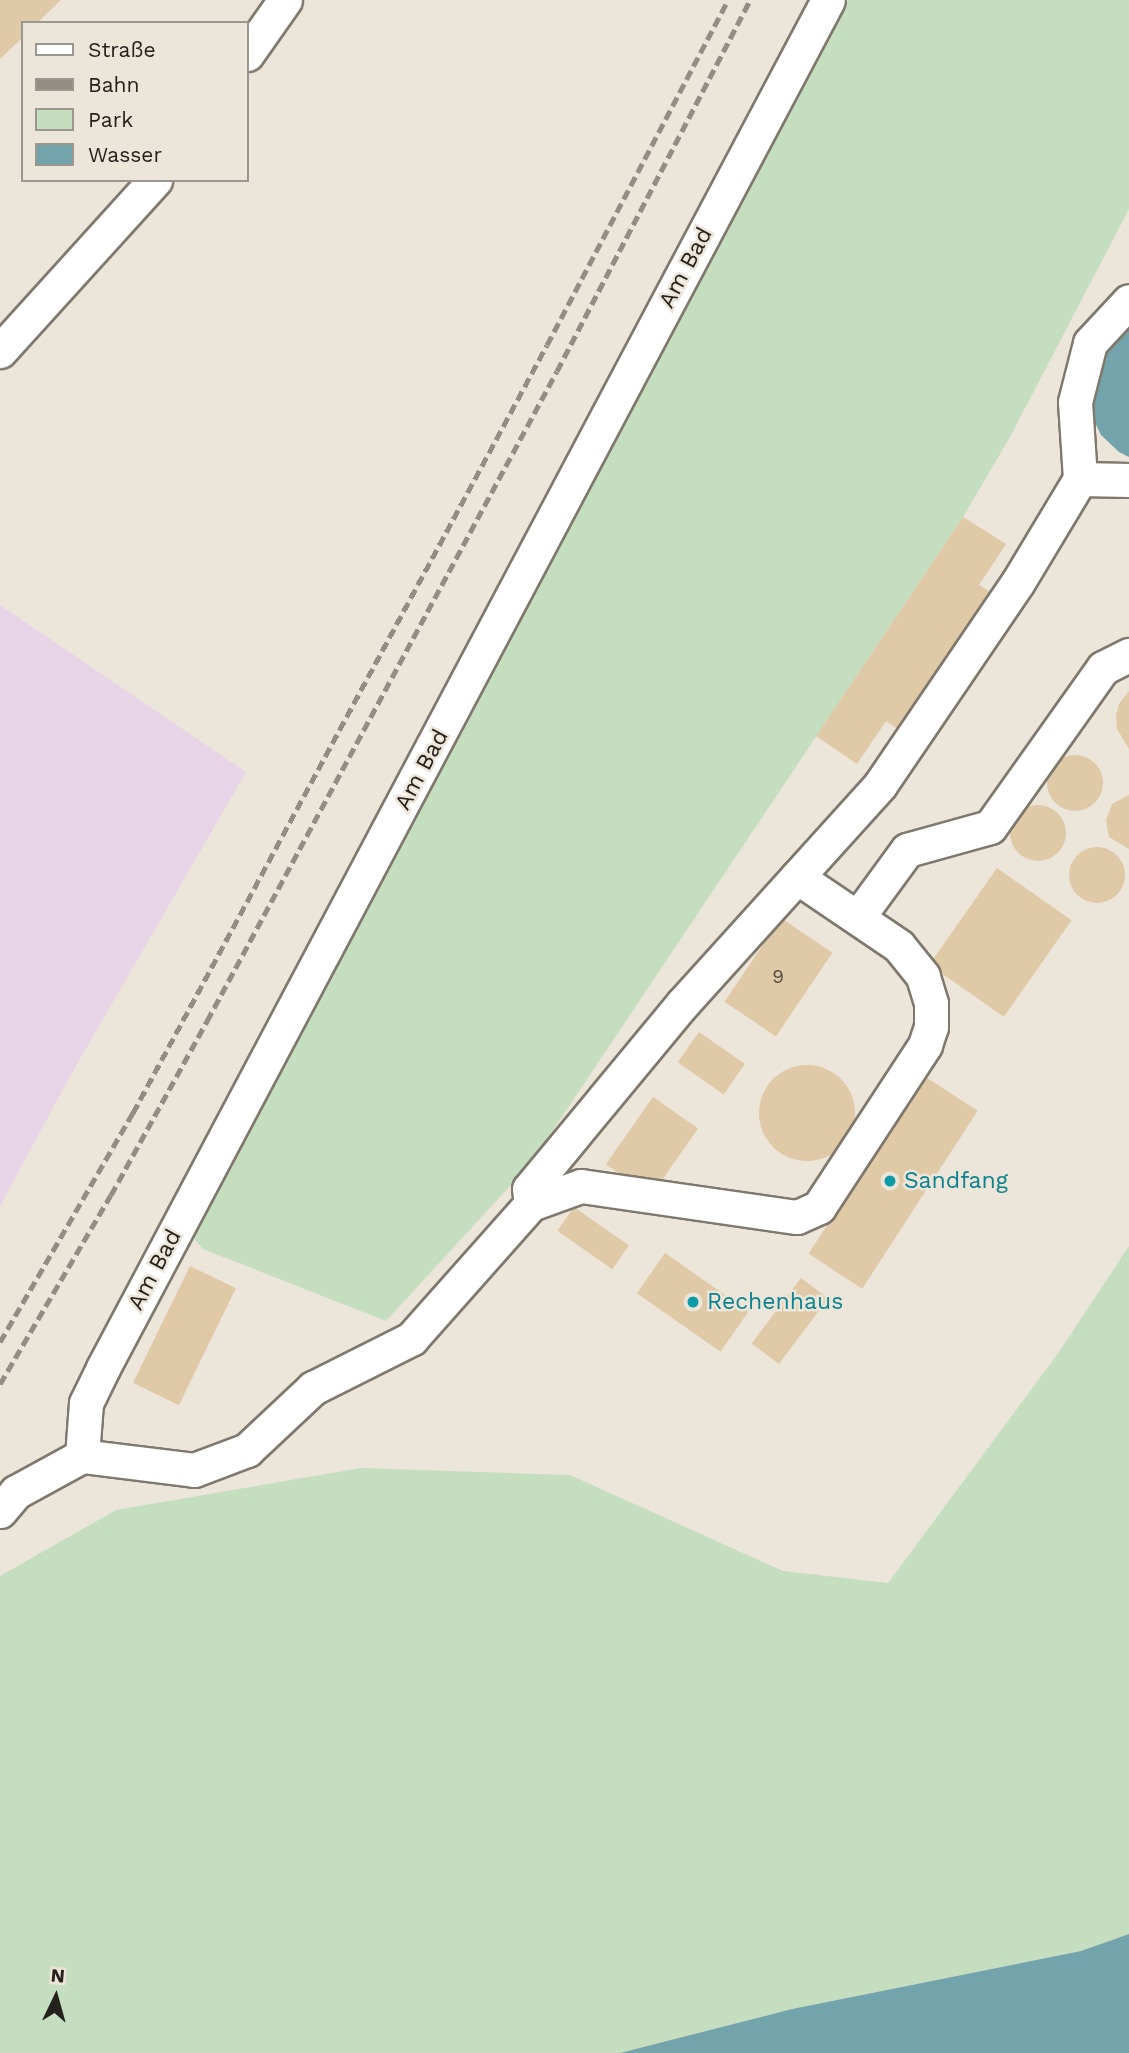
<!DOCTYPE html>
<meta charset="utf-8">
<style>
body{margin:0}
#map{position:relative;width:1129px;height:2053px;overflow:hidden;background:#ece5d9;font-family:"Work Sans",sans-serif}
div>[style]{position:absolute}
.industrial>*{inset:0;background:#e7d5e7}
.green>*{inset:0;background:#c6dec0}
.water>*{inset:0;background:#73a3ab}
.building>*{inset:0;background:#dfc9a6;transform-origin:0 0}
.round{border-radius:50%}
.roads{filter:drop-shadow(2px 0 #7f786d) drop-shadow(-2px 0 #7f786d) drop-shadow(0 2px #7f786d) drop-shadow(0 -2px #7f786d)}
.minor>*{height:33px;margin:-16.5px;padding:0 16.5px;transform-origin:16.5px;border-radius:16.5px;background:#fff}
.rail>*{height:5px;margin-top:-2.5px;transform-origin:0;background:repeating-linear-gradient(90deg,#928d85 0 10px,transparent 0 15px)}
.dots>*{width:19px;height:19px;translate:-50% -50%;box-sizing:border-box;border:4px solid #ece5d9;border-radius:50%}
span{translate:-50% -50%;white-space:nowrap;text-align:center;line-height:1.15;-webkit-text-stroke:5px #ece5d9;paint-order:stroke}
.number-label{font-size:19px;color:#544c40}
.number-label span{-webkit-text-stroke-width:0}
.street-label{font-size:23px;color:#25221e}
.culture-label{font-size:23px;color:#0d838f}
.left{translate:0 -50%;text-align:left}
.legend{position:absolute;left:21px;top:21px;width:228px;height:161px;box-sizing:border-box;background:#ece5d9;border:2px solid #9c978e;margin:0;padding:9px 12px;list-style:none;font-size:21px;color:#25221e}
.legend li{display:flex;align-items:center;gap:14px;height:35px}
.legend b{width:35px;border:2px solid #9c978e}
.north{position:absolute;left:21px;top:1962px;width:70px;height:70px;-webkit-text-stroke:5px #ece5d9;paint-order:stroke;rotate:5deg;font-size:19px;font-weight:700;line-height:28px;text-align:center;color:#25221e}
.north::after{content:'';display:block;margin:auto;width:24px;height:32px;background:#25221e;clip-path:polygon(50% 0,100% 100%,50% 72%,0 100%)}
</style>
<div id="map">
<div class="industrial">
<i style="clip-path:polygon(0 605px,246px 772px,69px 1078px,0 1206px)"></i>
</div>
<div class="green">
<i style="clip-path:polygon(848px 0,1129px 0,1129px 209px,1010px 437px,963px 517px,531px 1163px,386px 1321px,203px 1249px,191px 1235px)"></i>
<i style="clip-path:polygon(1129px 1246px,1129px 1934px,1081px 1951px,792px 2009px,620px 2053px,0 2053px,0 1576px,116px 1510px,361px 1468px,570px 1475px,783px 1571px,888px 1583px,1059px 1352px)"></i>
</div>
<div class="water">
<i style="clip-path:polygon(1129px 328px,1129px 457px,1119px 452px,1101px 435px,1090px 412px,1094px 364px,1108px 343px)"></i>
<i style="clip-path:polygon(1129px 1934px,1129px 2053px,620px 2053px,792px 2009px,1081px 1951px)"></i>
</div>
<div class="building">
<i style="clip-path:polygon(0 0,61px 0,37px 23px,23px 23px,23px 37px,0 59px)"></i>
<i style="clip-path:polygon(963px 517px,1006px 544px,979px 585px,992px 593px,899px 730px,886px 721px,857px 764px,816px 736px)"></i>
<i style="clip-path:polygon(1129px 691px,1129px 749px,1117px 729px,1116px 716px,1119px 704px)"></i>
<i class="round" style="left:1047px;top:755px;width:56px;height:56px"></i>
<i style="clip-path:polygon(1129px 795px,1129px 849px,1109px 837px,1106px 820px,1112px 804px)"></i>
<i class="round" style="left:1010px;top:805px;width:56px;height:56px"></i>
<i class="round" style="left:1069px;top:847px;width:56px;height:56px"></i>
<i style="left:997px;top:868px;width:91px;height:118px;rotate:35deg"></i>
<i style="left:781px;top:918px;width:62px;height:101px;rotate:34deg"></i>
<i style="left:699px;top:1032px;width:56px;height:37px;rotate:35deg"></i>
<i class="round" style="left:759px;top:1065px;width:96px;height:96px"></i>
<i style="left:924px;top:1076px;width:64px;height:212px;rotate:33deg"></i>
<i style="left:653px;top:1097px;width:55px;height:82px;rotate:35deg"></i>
<i style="left:574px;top:1207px;width:67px;height:29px;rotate:35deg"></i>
<i style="left:665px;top:1253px;width:102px;height:49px;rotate:35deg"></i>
<i style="left:190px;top:1266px;width:51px;height:130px;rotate:26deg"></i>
<i style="left:801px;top:1278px;width:34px;height:82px;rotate:37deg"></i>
</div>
<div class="roads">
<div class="minor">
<i style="left:247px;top:54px;width:66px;rotate:-54.9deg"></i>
<i style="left:0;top:351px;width:231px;rotate:-47.8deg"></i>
<i style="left:1080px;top:479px;width:77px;rotate:-93.7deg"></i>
<i style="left:1075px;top:402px;width:61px;rotate:-75.7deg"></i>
<i style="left:1090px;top:343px;width:57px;rotate:-47.1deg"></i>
<i style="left:797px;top:877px;width:124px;rotate:-47.9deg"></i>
<i style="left:880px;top:785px;width:245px;rotate:-55.8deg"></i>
<i style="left:1018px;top:582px;width:120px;rotate:-59deg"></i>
<i style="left:1080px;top:479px;width:49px;rotate:1.2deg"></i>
<i style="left:858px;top:917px;width:83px;rotate:-53.8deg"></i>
<i style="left:907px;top:850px;width:86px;rotate:-15.5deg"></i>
<i style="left:990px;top:827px;width:195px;rotate:-54.6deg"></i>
<i style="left:1103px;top:668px;width:29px;rotate:-27deg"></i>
<i style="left:82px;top:1456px;width:113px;rotate:7.1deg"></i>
<i style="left:194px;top:1470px;width:57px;rotate:-20.7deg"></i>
<i style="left:247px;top:1450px;width:91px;rotate:-43.2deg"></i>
<i style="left:313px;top:1388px;width:110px;rotate:-26.6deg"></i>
<i style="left:411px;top:1339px;width:181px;rotate:-48.4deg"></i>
<i style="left:531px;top:1204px;width:53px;rotate:-19.8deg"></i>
<i style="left:581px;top:1186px;width:218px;rotate:8.2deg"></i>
<i style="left:797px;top:1217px;width:24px;rotate:-24deg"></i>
<i style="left:819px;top:1207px;width:194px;rotate:-56.8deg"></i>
<i style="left:925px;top:1045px;width:19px;rotate:-72deg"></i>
<i style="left:931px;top:1027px;width:24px;rotate:-90deg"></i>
<i style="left:931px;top:1003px;width:28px;rotate:-107deg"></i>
<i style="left:923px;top:976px;width:38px;rotate:-129deg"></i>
<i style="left:899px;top:946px;width:123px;rotate:-145.9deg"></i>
<i style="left:797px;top:877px;width:170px;rotate:132.1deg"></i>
<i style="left:683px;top:1003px;width:241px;rotate:129.6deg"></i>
<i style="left:529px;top:1189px;width:15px;rotate:82deg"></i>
<i style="left:82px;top:1456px;width:53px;rotate:-85.7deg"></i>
<i style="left:86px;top:1403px;width:39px;rotate:-64deg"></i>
<i style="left:103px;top:1368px;width:1548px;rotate:-62.08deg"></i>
<i style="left:0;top:1511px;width:25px;rotate:-50deg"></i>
<i style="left:16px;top:1492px;width:75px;rotate:-28.6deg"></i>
</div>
</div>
<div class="rail">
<i style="left:0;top:1342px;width:265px;rotate:-59.9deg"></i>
<i style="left:133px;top:1113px;width:872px;rotate:-61.67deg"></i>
<i style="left:547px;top:345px;width:390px;rotate:-62.3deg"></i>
<i style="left:0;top:1384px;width:219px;rotate:-59.6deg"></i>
<i style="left:111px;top:1195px;width:199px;rotate:-61.1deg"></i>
<i style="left:207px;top:1021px;width:738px;rotate:-61.7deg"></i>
<i style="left:557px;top:371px;width:418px;rotate:-62.5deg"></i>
</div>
<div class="dots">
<i style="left:890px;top:1181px;background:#0f9aa8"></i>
<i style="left:693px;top:1302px;background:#0f9aa8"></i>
</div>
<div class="number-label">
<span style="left:778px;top:977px">9</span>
</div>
<div class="street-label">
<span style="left:686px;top:268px;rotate:-62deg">Am Bad</span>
<span style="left:422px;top:770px;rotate:-62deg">Am Bad</span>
<span style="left:155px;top:1270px;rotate:-62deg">Am Bad</span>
</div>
<div class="culture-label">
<span class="left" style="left:904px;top:1181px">Sandfang</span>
<span class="left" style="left:707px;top:1302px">Rechenhaus</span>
</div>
<ul class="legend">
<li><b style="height:9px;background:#fff"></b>Straße</li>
<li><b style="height:9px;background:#928d85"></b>Bahn</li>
<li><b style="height:19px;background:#c6dec0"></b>Park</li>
<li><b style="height:19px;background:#73a3ab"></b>Wasser</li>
</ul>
<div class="north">N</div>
</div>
